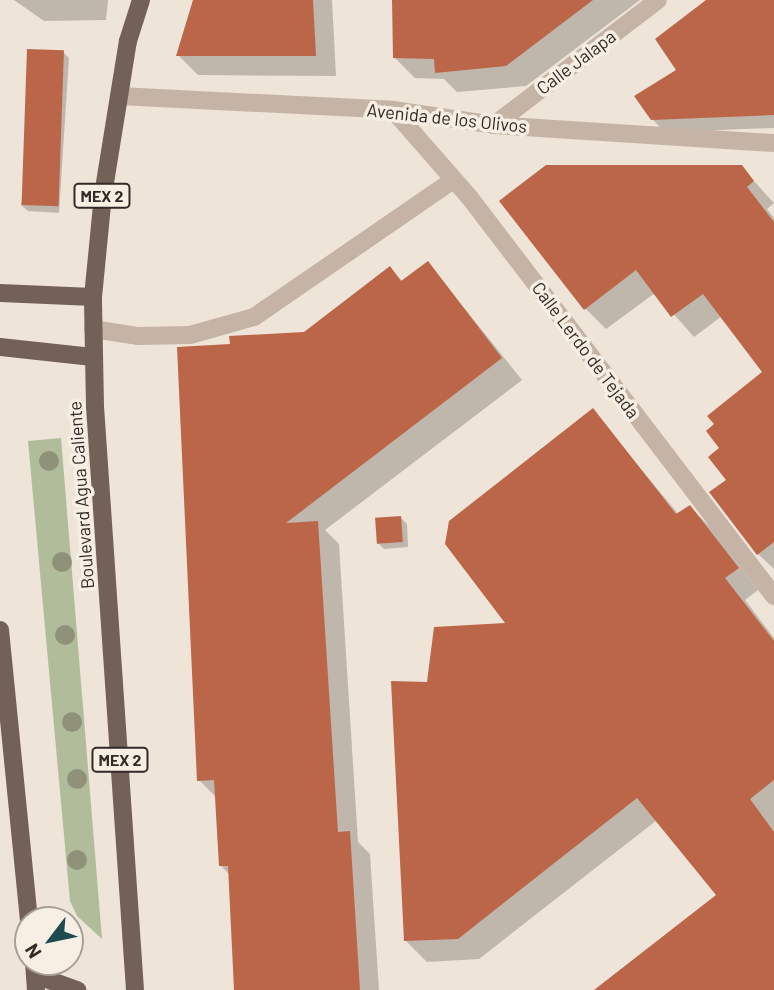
<!DOCTYPE html>
<style>
body{margin:0}
#map{position:relative;width:774px;height:990px;overflow:hidden;background:#efe4d8;font-family:Barlow,sans-serif}
div>[style]{position:absolute}
.green>*{inset:0;background:#b0bc9a}
.shadow>*{inset:0;background:#0003}
.building>*{inset:0;background:#bc6649;transform-origin:0 0}
.minor>*{height:18px;margin:-9px;padding:0 9px;transform-origin:9px;border-radius:9px;background:#c5b4a5}
.major>*{height:18px;margin:-9px;padding:0 9px;transform-origin:9px;border-radius:9px;background:#736158}
.trees>*{width:20px;height:20px;margin:-10px;border-radius:50%;background:#8f9279}
span{translate:-50% -50%;white-space:nowrap;text-align:center;line-height:1.15;-webkit-text-stroke:7px #f7eee4;paint-order:stroke}
.shield-label span{padding:2px 5px;background:#f7eee4;border:2px solid;border-radius:5px;-webkit-text-stroke-width:0}
.shield-label{font-size:16px;color:#322a26;font-weight:700}
.street-label{font-size:18px;color:#322a26}
.north{position:absolute;left:14px;top:906px;width:70px;height:70px;box-sizing:border-box;background:#f7eee4;border:2px solid #a8a098;border-radius:50%;rotate:238deg;font-size:19px;font-weight:700;line-height:28px;text-align:center;color:#322a26}
.north::after{content:'';display:block;margin:auto;width:24px;height:32px;background:#1f4c50;clip-path:polygon(50% 0,100% 100%,50% 72%,0 100%)}
</style>
<div id="map">
<div class="green">
<i style="clip-path:polygon(61px 438px,102px 939px,77px 916px,70px 901px,28px 441px)"></i>
</div>
<div class="shadow">
<i style="clip-path:polygon(14px 0,108px 0,106px 20px,44px 21px)"></i>
<i style="clip-path:polygon(196px 0,332px 0,336px 76px,198px 75px,178px 55px)"></i>
<i style="clip-path:polygon(396px 0,640px 0,526px 86px,457px 92px,444px 79px,415px 78px,395px 58px)"></i>
<i style="clip-path:polygon(716px 0,774px 0,774px 128px,665px 132px,652px 119px)"></i>
<i style="clip-path:polygon(63px 52px,69px 58px,59px 213px,28px 211px,21px 205px)"></i>
<i style="clip-path:polygon(741px 167px,774px 203px,767px 209px,774px 218px,774px 569px,758px 554px,729px 480px,722px 448px,764px 373px,722px 316px,694px 337px,655px 293px,606px 329px,585px 308px)"></i>
<i style="clip-path:polygon(428px 263px,522px 380px,325px 530px,339px 544px,358px 842px,370px 854px,379px 990px,236px 990px,230px 875px,221px 866px,217px 798px,199px 780px,231px 346px,305px 333px,390px 268px,403px 282px)"></i>
<i style="clip-path:polygon(593px 411px,679px 515px,690px 507px,711px 528px,758px 590px,745px 600px,774px 638px,774px 990px,597px 990px,718px 895px,657px 820px,479px 959px,427px 962px,406px 941px,429px 684px,509px 625px)"></i>
<i style="clip-path:polygon(400px 517px,407px 524px,408px 547px,384px 549px,378px 543px)"></i>
</div>
<div class="building">
<i style="clip-path:polygon(193px 0,313px 0,316px 56px,176px 56px)"></i>
<i style="clip-path:polygon(392px 0,593px 0,506px 66px,435px 73px,434px 59px,393px 58px)"></i>
<i style="clip-path:polygon(706px 0,774px 0,774px 115px,651px 120px,634px 96px,676px 70px,655px 39px)"></i>
<i style="left:27px;top:49px;width:37px;height:156px;rotate:2deg"></i>
<i style="clip-path:polygon(546px 165px,742px 165px,754px 181px,747px 187px,774px 222px,774px 542px,757px 555px,709px 492px,726px 480px,708px 457px,719px 448px,706px 431px,714px 424px,707px 416px,762px 372px,703px 294px,671px 317px,636px 270px,584px 310px,499px 201px)"></i>
<i style="clip-path:polygon(428px 261px,502px 358px,286px 523px,318px 521px,338px 832px,350px 831px,360px 990px,234px 990px,228px 866px,219px 866px,214px 780px,197px 781px,177px 347px,230px 344px,229px 336px,304px 332px,390px 266px,401px 281px)"></i>
<i style="clip-path:polygon(593px 408px,676px 514px,690px 505px,739px 568px,725px 578px,774px 641px,774px 780px,750px 799px,774px 832px,774px 990px,594px 990px,716px 895px,637px 798px,458px 939px,404px 941px,391px 681px,427px 682px,434px 627px,505px 623px,445px 544px,449px 521px)"></i>
<i style="left:401px;top:516px;width:26px;height:26px;rotate:86deg"></i>
</div>
<div class="minor">
<i style="left:119px;top:96px;width:274px;rotate:2.9deg"></i>
<i style="left:393px;top:110px;width:102px;rotate:8.4deg"></i>
<i style="left:494px;top:125px;width:281px;rotate:3.7deg"></i>
<i style="left:393px;top:110px;width:117px;rotate:48.8deg"></i>
<i style="left:470px;top:198px;width:501px;rotate:52.63deg"></i>
<i style="left:494px;top:125px;width:206px;rotate:-37.3deg"></i>
<i style="left:93px;top:329px;width:46px;rotate:8.8deg"></i>
<i style="left:138px;top:336px;width:52px;rotate:-1.1deg"></i>
<i style="left:190px;top:335px;width:66px;rotate:-15.7deg"></i>
<i style="left:254px;top:317px;width:242px;rotate:-34.5deg"></i>
</div>
<div class="major">
<i style="left:0;top:293px;width:93px;rotate:2.5deg"></i>
<i style="left:0;top:347px;width:93px;rotate:6.2deg"></i>
<i style="left:0;top:630px;width:291px;rotate:84.3deg"></i>
<i style="left:34px;top:962px;width:28px;rotate:86deg"></i>
<i style="left:35px;top:975px;width:45px;rotate:19.7deg"></i>
<i style="left:135px;top:990px;width:585px;rotate:-93.92deg"></i>
<i style="left:95px;top:406px;width:109px;rotate:-91.1deg"></i>
<i style="left:93px;top:297px;width:102px;rotate:-84.4deg"></i>
<i style="left:103px;top:195px;width:156px;rotate:-80.8deg"></i>
<i style="left:128px;top:41px;width:43px;rotate:-72.4deg"></i>
</div>
<div class="trees">
<i style="left:49px;top:461px"></i>
<i style="left:62px;top:562px"></i>
<i style="left:65px;top:635px"></i>
<i style="left:72px;top:722px"></i>
<i style="left:77px;top:779px"></i>
<i style="left:77px;top:860px"></i>
</div>
<div class="shield-label">
<span style="left:102px;top:196px">MEX 2</span>
<span style="left:120px;top:760px">MEX 2</span>
</div>
<div class="street-label">
<span style="left:576px;top:62px;rotate:-37deg">Calle Jalapa</span>
<span style="left:447px;top:118px;rotate:6deg">Avenida de los Olivos</span>
<span style="left:586px;top:350px;rotate:53deg">Calle Lerdo de Tejada</span>
<span style="left:81px;top:495px;rotate:-94deg">Boulevard Agua Caliente</span>
</div>
<div class="north">N</div>
</div>
